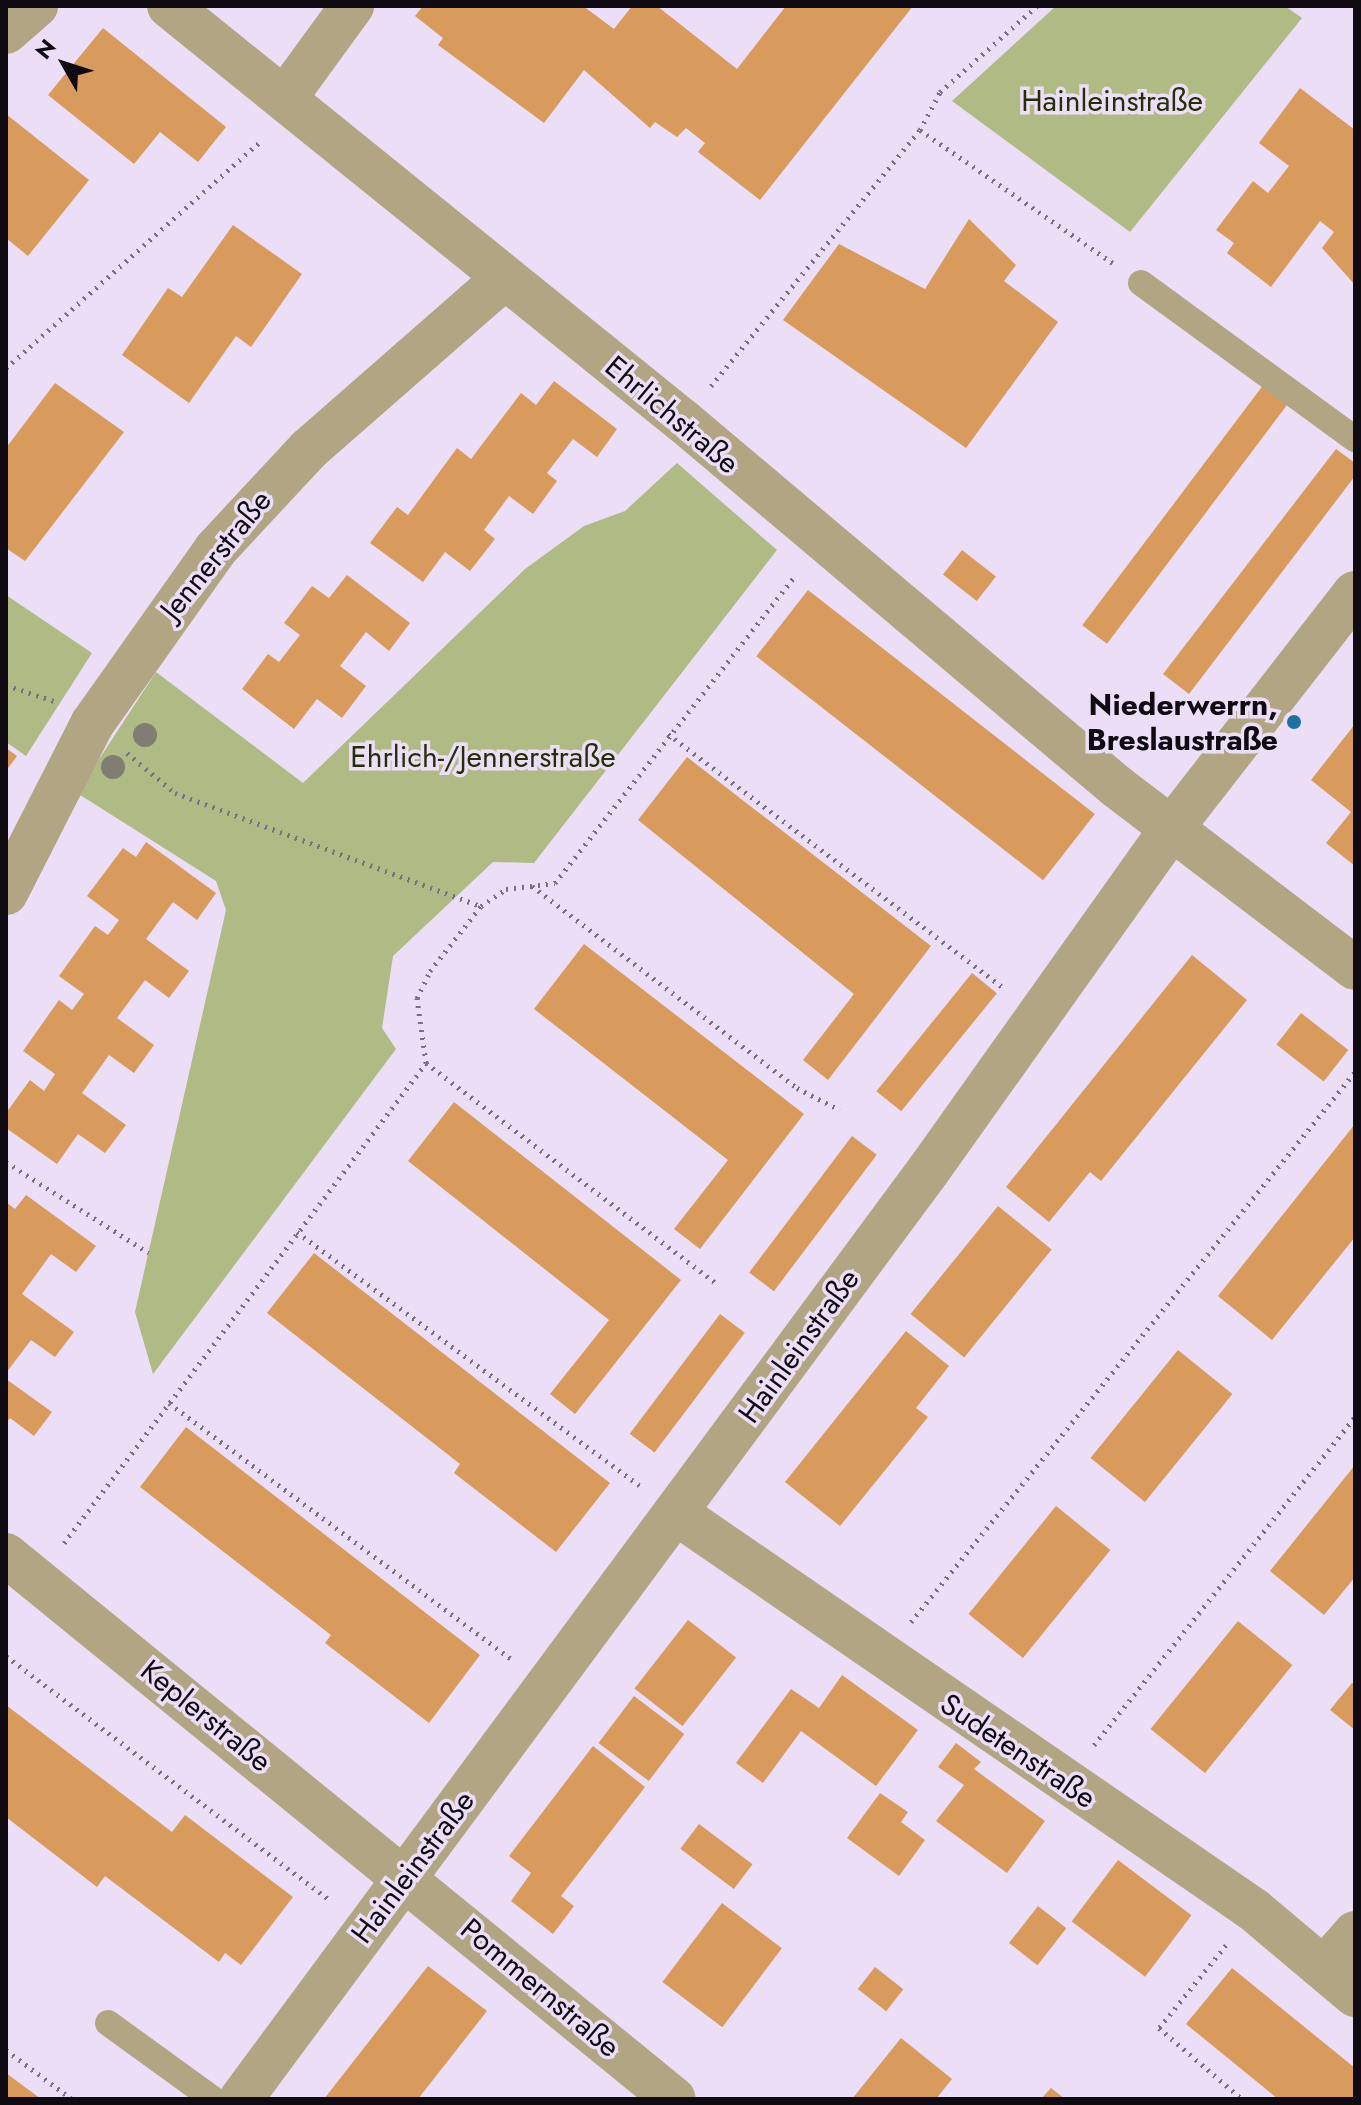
<!DOCTYPE html>
<meta charset="utf-8">
<style>
body{margin:0}
#map{position:relative;width:1361px;height:2105px;overflow:hidden;background:#ebdef6;font-family:Jost,sans-serif}
div>[style]{position:absolute}
.green>*{inset:0;background:#afba85}
.building>*{inset:0;background:#d99a5d;transform-origin:0 0}
.path>*{height:5px;margin-top:-2.5px;transform-origin:0;background:repeating-linear-gradient(90deg,#786f7f 0 2px,transparent 0 8px)}
.lane>*{height:26px;margin:-13px;padding:0 13px;transform-origin:13px;border-radius:13px;background:#b1a584}
.street>*{height:44px;margin:-22px;padding:0 22px;transform-origin:22px;border-radius:22px;background:#b1a584}
.trees>*{width:24px;height:24px;margin:-12px;border-radius:50%;background:#7f7d74}
.dots>*{width:22px;height:22px;translate:-50% -50%;box-sizing:border-box;border:4px solid #ebdef6;border-radius:50%}
span{translate:-50% -50%;white-space:nowrap;text-align:center;line-height:1.15;-webkit-text-stroke:7px #ebdef6;paint-order:stroke}
.park-label{font-size:30px;color:#272d09}
.street-label{font-size:30px;color:#100b13}
.poi-label{font-size:30px;color:#100b13;font-weight:700}
.right{translate:-100% -50%;text-align:right}
.frame{position:absolute;inset:0;border:8px solid #100b13;pointer-events:none}
.north{position:absolute;left:24px;top:24px;width:80px;height:80px;-webkit-text-stroke:6px #ebdef6;paint-order:stroke;rotate:309deg;font-size:22px;font-weight:700;line-height:32px;text-align:center;color:#100b13}
.north::after{content:'';display:block;margin:auto;width:28px;height:36px;background:#100b13;clip-path:polygon(50% 0,100% 100%,50% 72%,0 100%)}
</style>
<div id="map">
<div class="green">
<i style="clip-path:polygon(1056px 6px,1285px 6px,1302px 18px,1130px 232px,952px 101px)"></i>
<i style="clip-path:polygon(677px 463px,777px 550px,534px 863px,493px 862px,393px 956px,382px 1028px,396px 1049px,153px 1374px,135px 1312px,226px 910px,216px 881px,77px 793px,156px 672px,303px 783px,525px 569px,584px 526px,625px 511px)"></i>
<i style="clip-path:polygon(6px 595px,92px 653px,26px 756px,6px 742px)"></i>
</div>
<div class="building">
<i style="clip-path:polygon(423px 6px,583px 6px,614px 29px,632px 6px,657px 6px,737px 69px,786px 6px,913px 6px,760px 200px,698px 152px,705px 143px,686px 128px,677px 137px,655px 122px,650px 128px,584px 70px,544px 123px,438px 45px,443px 38px,415px 16px)"></i>
<i style="clip-path:polygon(103px 28px,226px 127px,198px 162px,160px 132px,134px 164px,48px 95px)"></i>
<i style="clip-path:polygon(1300px 88px,1355px 130px,1355px 285px,1322px 248px,1334px 232px,1320px 221px,1271px 287px,1227px 253px,1234px 243px,1216px 230px,1253px 181px,1268px 193px,1289px 166px,1259px 143px)"></i>
<i style="clip-path:polygon(6px 114px,89px 180px,28px 256px,6px 238px)"></i>
<i style="clip-path:polygon(969px 219px,1016px 265px,1004px 281px,1058px 322px,966px 448px,783px 320px,839px 244px,925px 289px)"></i>
<i style="clip-path:polygon(233px 225px,302px 274px,251px 347px,236px 336px,189px 403px,122px 355px,168px 288px,182px 297px)"></i>
<i style="clip-path:polygon(554px 381px,617px 429px,597px 457px,573px 439px,547px 473px,557px 481px,533px 514px,509px 496px,484px 530px,495px 539px,470px 571px,445px 552px,423px 582px,370px 543px,397px 507px,408px 515px,457px 448px,471px 459px,521px 393px,536px 405px)"></i>
<i style="clip-path:polygon(55px 383px,124px 432px,25px 561px,6px 548px,6px 448px)"></i>
<i style="left:1264px;top:384px;width:31px;height:302px;rotate:37deg"></i>
<i style="clip-path:polygon(1336px 449px,1355px 463px,1355px 476px,1189px 694px,1163px 674px)"></i>
<i style="left:962px;top:550px;width:43px;height:31px;rotate:38deg"></i>
<i style="clip-path:polygon(347px 575px,410px 623px,389px 651px,366px 632px,340px 666px,366px 686px,342px 718px,317px 699px,294px 729px,242px 689px,268px 654px,279px 662px,300px 635px,284px 623px,312px 586px,329px 598px)"></i>
<i style="left:808px;top:590px;width:364px;height:84px;rotate:38deg"></i>
<i style="clip-path:polygon(1355px 724px,1355px 866px,1326px 843px,1351px 812px,1311px 780px)"></i>
<i style="clip-path:polygon(6px 748px,17px 756px,6px 771px)"></i>
<i style="clip-path:polygon(687px 757px,931px 946px,828px 1080px,803px 1060px,854px 994px,638px 820px)"></i>
<i style="clip-path:polygon(146px 842px,216px 893px,197px 920px,173px 902px,146px 939px,189px 971px,169px 998px,145px 980px,117px 1018px,154px 1045px,134px 1073px,109px 1055px,82px 1093px,126px 1125px,105px 1153px,78px 1134px,57px 1164px,6px 1128px,6px 1113px,30px 1080px,44px 1091px,55px 1074px,23px 1051px,59px 1000px,72px 1010px,84px 994px,59px 976px,95px 926px,108px 935px,119px 920px,87px 896px,123px 848px,136px 857px)"></i>
<i style="clip-path:polygon(584px 944px,804px 1114px,700px 1249px,674px 1229px,728px 1160px,534px 1009px)"></i>
<i style="clip-path:polygon(1192px 955px,1247px 1000px,1101px 1181px,1090px 1172px,1049px 1222px,1006px 1187px)"></i>
<i style="left:972px;top:973px;width:32px;height:152px;rotate:39deg"></i>
<i style="left:1301px;top:1013px;width:60px;height:40px;rotate:38deg"></i>
<i style="clip-path:polygon(454px 1102px,681px 1280px,575px 1414px,550px 1394px,609px 1320px,408px 1161px)"></i>
<i style="clip-path:polygon(1355px 1124px,1355px 1237px,1272px 1340px,1218px 1296px)"></i>
<i style="left:852px;top:1136px;width:31px;height:171px;rotate:37deg"></i>
<i style="clip-path:polygon(26px 1195px,96px 1246px,76px 1272px,51px 1254px,22px 1294px,74px 1332px,55px 1357px,31px 1340px,6px 1373px,6px 1202px,15px 1209px)"></i>
<i style="left:998px;top:1206px;width:69px;height:139px;rotate:39deg"></i>
<i style="clip-path:polygon(314px 1253px,610px 1483px,556px 1552px,454px 1473px,460px 1464px,267px 1313px)"></i>
<i style="left:720px;top:1314px;width:31px;height:150px;rotate:37deg"></i>
<i style="clip-path:polygon(906px 1331px,949px 1366px,916px 1408px,928px 1417px,840px 1526px,785px 1482px)"></i>
<i style="left:1178px;top:1350px;width:70px;height:139px;rotate:39deg"></i>
<i style="clip-path:polygon(6px 1379px,52px 1412px,34px 1436px,10px 1418px,6px 1423px)"></i>
<i style="clip-path:polygon(186px 1427px,480px 1655px,429px 1723px,325px 1643px,331px 1635px,140px 1487px)"></i>
<i style="clip-path:polygon(1355px 1465px,1355px 1577px,1324px 1615px,1270px 1571px)"></i>
<i style="left:1056px;top:1506px;width:70px;height:139px;rotate:39deg"></i>
<i style="left:688px;top:1620px;width:61px;height:87px;rotate:38deg"></i>
<i style="left:1238px;top:1621px;width:70px;height:139px;rotate:39deg"></i>
<i style="clip-path:polygon(842px 1675px,918px 1730px,876px 1786px,801px 1731px,763px 1783px,736px 1763px,791px 1689px,819px 1708px)"></i>
<i style="clip-path:polygon(1352px 1683px,1355px 1685px,1355px 1730px,1330px 1710px)"></i>
<i style="left:634px;top:1696px;width:63px;height:59px;rotate:37deg"></i>
<i style="clip-path:polygon(6px 1705px,172px 1832px,185px 1815px,293px 1897px,241px 1965px,225px 1953px,219px 1962px,105px 1876px,97px 1887px,6px 1817px)"></i>
<i style="clip-path:polygon(956px 1743px,981px 1762px,974px 1769px,1045px 1821px,1007px 1873px,936px 1821px,964px 1785px,938px 1767px)"></i>
<i style="clip-path:polygon(593px 1746px,645px 1787px,561px 1896px,574px 1906px,553px 1934px,511px 1901px,531px 1873px,509px 1856px)"></i>
<i style="clip-path:polygon(880px 1793px,908px 1812px,901px 1822px,925px 1840px,899px 1876px,847px 1838px)"></i>
<i style="left:699px;top:1824px;width:67px;height:31px;rotate:37deg"></i>
<i style="left:1118px;top:1860px;width:92px;height:77px;rotate:37deg"></i>
<i style="left:722px;top:1903px;width:75px;height:99px;rotate:37deg"></i>
<i style="left:1038px;top:1906px;width:36px;height:47px;rotate:38deg"></i>
<i style="clip-path:polygon(428px 1966px,487px 2011px,418px 2099px,324px 2099px)"></i>
<i style="left:875px;top:1967px;width:36px;height:28px;rotate:38deg"></i>
<i style="clip-path:polygon(1232px 1968px,1355px 2068px,1355px 2099px,1278px 2099px,1186px 2024px)"></i>
<i style="clip-path:polygon(901px 2038px,952px 2079px,936px 2099px,852px 2099px)"></i>
<i style="clip-path:polygon(6px 2073px,41px 2099px,6px 2099px)"></i>
<i style="clip-path:polygon(1051px 2088px,1065px 2099px,1041px 2099px)"></i>
</div>
<div class="path">
<i style="left:920px;top:130px;width:43px;rotate:-62.2deg"></i>
<i style="left:940px;top:92px;width:130px;rotate:-41.6deg"></i>
<i style="left:6px;top:368px;width:343px;rotate:-41.7deg"></i>
<i style="left:711px;top:386px;width:330px;rotate:-50.8deg"></i>
<i style="left:920px;top:130px;width:234px;rotate:34.6deg"></i>
<i style="left:6px;top:685px;width:51px;rotate:18.4deg"></i>
<i style="left:668px;top:734px;width:421px;rotate:37.1deg"></i>
<i style="left:127px;top:753px;width:62px;rotate:39.8deg"></i>
<i style="left:175px;top:793px;width:326px;rotate:20.3deg"></i>
<i style="left:532px;top:886px;width:333px;rotate:37.3deg"></i>
<i style="left:797px;top:1088px;width:48px;rotate:27.1deg"></i>
<i style="left:426px;top:1063px;width:363px;rotate:37.2deg"></i>
<i style="left:6px;top:1162px;width:169px;rotate:32.5deg"></i>
<i style="left:297px;top:1232px;width:427px;rotate:36.5deg"></i>
<i style="left:169px;top:1403px;width:427px;rotate:36.8deg"></i>
<i style="left:64px;top:1543px;width:601px;rotate:-52.98deg"></i>
<i style="left:426px;top:1063px;width:66px;rotate:-97.9deg"></i>
<i style="left:417px;top:998px;width:30px;rotate:-64deg"></i>
<i style="left:430px;top:971px;width:83px;rotate:-51.9deg"></i>
<i style="left:481px;top:906px;width:30px;rotate:-34deg"></i>
<i style="left:506px;top:889px;width:49px;rotate:-7deg"></i>
<i style="left:555px;top:883px;width:390px;rotate:-52deg"></i>
<i style="left:911px;top:1622px;width:707px;rotate:-51.09deg"></i>
<i style="left:6px;top:1656px;width:407px;rotate:37deg"></i>
<i style="left:1094px;top:1745px;width:419px;rotate:-51.5deg"></i>
<i style="left:1226px;top:1945px;width:107px;rotate:128.9deg"></i>
<i style="left:1159px;top:2028px;width:109px;rotate:40.5deg"></i>
<i style="left:6px;top:2050px;width:82px;rotate:36.6deg"></i>
</div>
<div class="lane">
<i style="left:1141px;top:283px;width:265px;rotate:36.1deg"></i>
<i style="left:108px;top:2023px;width:130px;rotate:35.9deg"></i>
</div>
<div class="street">
<i style="left:169px;top:6px;width:661px;rotate:38.92deg"></i>
<i style="left:683px;top:421px;width:566px;rotate:40.13deg"></i>
<i style="left:1116px;top:786px;width:300px;rotate:37.3deg"></i>
<i style="left:6px;top:32px;width:40px;rotate:-41deg"></i>
<i style="left:285px;top:98px;width:114px;rotate:-53.9deg"></i>
<i style="left:6px;top:893px;width:190px;rotate:-63deg"></i>
<i style="left:92px;top:724px;width:213px;rotate:-54.7deg"></i>
<i style="left:215px;top:550px;width:138px;rotate:-47.1deg"></i>
<i style="left:309px;top:449px;width:258px;rotate:-41.2deg"></i>
<i style="left:676px;top:1513px;width:701px;rotate:34.48deg"></i>
<i style="left:1254px;top:1910px;width:132px;rotate:40.1deg"></i>
<i style="left:6px;top:1555px;width:861px;rotate:39.16deg"></i>
<i style="left:1326px;top:1966px;width:44px;rotate:-48.7deg"></i>
<i style="left:241px;top:2099px;width:1155px;rotate:-53.49deg"></i>
<i style="left:928px;top:1171px;width:420px;rotate:-54.6deg"></i>
<i style="left:1171px;top:829px;width:299px;rotate:-52.1deg"></i>
</div>
<div class="trees">
<i style="left:145px;top:735px"></i>
<i style="left:113px;top:767px"></i>
</div>
<div class="dots">
<i style="left:1294px;top:722px;background:#1e71a2"></i>
</div>
<div class="park-label">
<span style="left:1112px;top:101px">Hainleinstraße</span>
<span style="left:483px;top:757px">Ehrlich-/Jennerstraße</span>
</div>
<div class="street-label">
<span style="left:672px;top:415px;rotate:40deg">Ehrlichstraße</span>
<span style="left:216px;top:555px;rotate:-51deg">Jennerstraße</span>
<span style="left:799px;top:1346px;rotate:-54deg">Hainleinstraße</span>
<span style="left:206px;top:1716px;rotate:39deg">Keplerstraße</span>
<span style="left:1018px;top:1751px;rotate:34deg">Sudetenstraße</span>
<span style="left:413px;top:1867px;rotate:-53deg">Hainleinstraße</span>
<span style="left:540px;top:1988px;rotate:40deg">Pommernstraße</span>
</div>
<div class="poi-label">
<span class="right" style="left:1278px;top:722px">Niederwerrn,<br>Breslaustraße</span>
</div>
<div class="frame"></div>
<div class="north">N</div>
</div>
